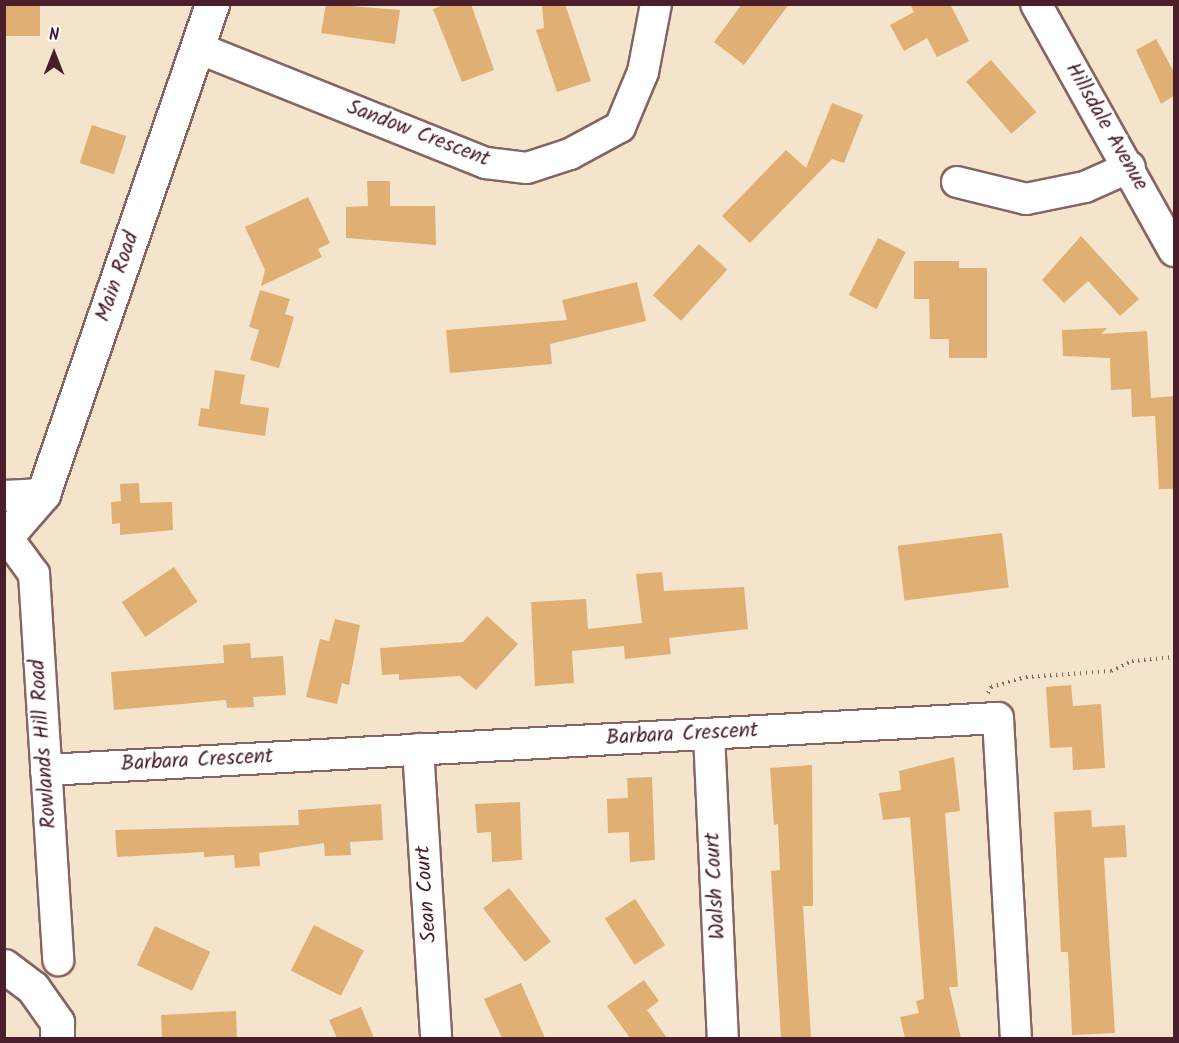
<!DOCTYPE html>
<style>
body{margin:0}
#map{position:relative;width:1179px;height:1043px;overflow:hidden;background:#f4e4cb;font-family:Kalam,sans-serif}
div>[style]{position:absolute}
.building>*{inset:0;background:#e0af73;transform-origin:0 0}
.path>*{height:4px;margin-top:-2px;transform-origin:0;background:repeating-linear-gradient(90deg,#866463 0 1.5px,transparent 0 6px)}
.roads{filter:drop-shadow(2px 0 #866463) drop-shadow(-2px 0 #866463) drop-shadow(0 2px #866463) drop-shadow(0 -2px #866463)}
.minor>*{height:30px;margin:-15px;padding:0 15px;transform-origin:15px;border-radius:15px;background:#fff}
.major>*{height:33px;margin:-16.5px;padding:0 16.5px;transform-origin:16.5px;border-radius:16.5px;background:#fff}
span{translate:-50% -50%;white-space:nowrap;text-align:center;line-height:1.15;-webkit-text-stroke:4.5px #fff;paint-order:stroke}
.street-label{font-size:21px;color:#4a1f2b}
.frame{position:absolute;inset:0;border:6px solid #4a1f2b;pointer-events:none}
.north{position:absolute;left:24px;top:24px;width:60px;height:60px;-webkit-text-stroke:4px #fff;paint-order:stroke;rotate:0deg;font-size:16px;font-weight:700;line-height:24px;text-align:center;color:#4a1f2b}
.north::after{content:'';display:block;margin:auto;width:21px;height:27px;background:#4a1f2b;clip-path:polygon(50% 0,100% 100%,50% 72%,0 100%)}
</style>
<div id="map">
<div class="building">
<i style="left:4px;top:4px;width:36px;height:32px"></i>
<i style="clip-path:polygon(326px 4px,400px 10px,395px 44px,321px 33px)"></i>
<i style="clip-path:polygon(445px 4px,471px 4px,494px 70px,462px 82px,433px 9px)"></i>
<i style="clip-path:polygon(542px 4px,565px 4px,591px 81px,557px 92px,536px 30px,544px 28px)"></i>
<i style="clip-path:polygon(742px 4px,789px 4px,744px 65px,714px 42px)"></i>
<i style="clip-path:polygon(910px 4px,950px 4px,969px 41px,937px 57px,927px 38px,904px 51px,890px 25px,914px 12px)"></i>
<i style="clip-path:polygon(1156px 39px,1174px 72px,1174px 96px,1161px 104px,1136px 50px)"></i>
<i style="left:991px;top:60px;width:69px;height:33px;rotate:49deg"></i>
<i style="clip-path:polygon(832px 103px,863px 115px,844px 163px,832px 159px,750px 243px,722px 216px,786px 150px,806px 168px)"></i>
<i style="left:92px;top:125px;width:36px;height:40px;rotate:18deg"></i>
<i style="clip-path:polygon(367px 181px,390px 181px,390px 206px,435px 206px,436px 245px,346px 238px,346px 207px,368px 206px)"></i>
<i style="clip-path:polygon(308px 197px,330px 243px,318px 249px,322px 257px,261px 286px,265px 270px,245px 227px)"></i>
<i style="clip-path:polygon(1081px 236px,1139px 299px,1120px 316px,1088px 281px,1064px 303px,1042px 280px)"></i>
<i style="left:878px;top:238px;width:31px;height:64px;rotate:27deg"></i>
<i style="left:699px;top:244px;width:38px;height:69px;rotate:42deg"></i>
<i style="clip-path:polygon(914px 261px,959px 261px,959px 268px,987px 268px,987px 358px,949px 358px,949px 339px,930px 339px,929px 299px,914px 299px)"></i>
<i style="clip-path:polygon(637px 282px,646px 321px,550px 344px,552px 364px,450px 373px,446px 330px,567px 320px,562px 300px)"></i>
<i style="clip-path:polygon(260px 290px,290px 299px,285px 314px,294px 317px,279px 368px,250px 360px,259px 330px,249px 327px)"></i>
<i style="clip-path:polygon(1107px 328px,1101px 334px,1147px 331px,1151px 398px,1174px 396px,1174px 489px,1159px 489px,1155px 416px,1132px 417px,1131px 389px,1111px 390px,1110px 358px,1063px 356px,1062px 330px)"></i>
<i style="clip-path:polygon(215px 370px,245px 375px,240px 404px,269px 408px,265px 436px,198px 426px,201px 408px,209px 409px)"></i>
<i style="clip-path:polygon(139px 483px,140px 503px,172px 502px,173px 530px,120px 535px,120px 523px,112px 524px,111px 502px,121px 501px,120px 484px)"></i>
<i style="left:1002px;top:533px;width:55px;height:105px;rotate:83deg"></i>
<i style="left:174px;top:567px;width:42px;height:63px;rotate:56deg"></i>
<i style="clip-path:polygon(662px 572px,664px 591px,744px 587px,748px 629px,669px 638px,671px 654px,625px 659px,624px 646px,572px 651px,574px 683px,535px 686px,531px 602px,586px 599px,588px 629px,642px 623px,636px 574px)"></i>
<i style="clip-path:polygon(487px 616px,518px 644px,476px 690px,460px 676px,399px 680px,399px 674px,382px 675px,380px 648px,463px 642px)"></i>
<i style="clip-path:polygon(335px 619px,360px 625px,349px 685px,342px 683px,337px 704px,306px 697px,320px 639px,329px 641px)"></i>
<i style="clip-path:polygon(250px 643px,251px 658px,283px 656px,286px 695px,253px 697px,254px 707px,227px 708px,226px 700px,114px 710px,111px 672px,224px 663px,223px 645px)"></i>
<i style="clip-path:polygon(1071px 685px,1073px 706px,1101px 704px,1105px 768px,1073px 770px,1072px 747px,1050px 748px,1046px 687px)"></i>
<i style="clip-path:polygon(954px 757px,960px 811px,945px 813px,958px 987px,949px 987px,961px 1038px,905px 1038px,900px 1017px,919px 1013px,916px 1001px,924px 999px,910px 817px,883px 820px,879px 793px,901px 790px,899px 771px)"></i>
<i style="clip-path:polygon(812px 765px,813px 906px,803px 906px,811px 1038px,781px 1038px,771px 871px,780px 870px,778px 824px,774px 825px,770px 768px)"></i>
<i style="clip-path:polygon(652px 777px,655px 860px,630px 862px,629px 832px,608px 833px,607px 799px,628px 798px,627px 778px)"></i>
<i style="clip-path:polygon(520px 802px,522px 860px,492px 862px,491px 832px,477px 833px,475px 804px)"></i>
<i style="clip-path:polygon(381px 804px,383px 840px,350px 842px,351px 855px,325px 856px,324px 843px,259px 853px,260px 866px,235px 868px,234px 855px,204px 857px,204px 852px,117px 857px,115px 830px,299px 825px,298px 810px)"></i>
<i style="clip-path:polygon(1091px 810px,1092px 827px,1125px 825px,1127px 857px,1104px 858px,1115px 1033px,1072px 1035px,1068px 952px,1061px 952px,1054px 812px)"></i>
<i style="left:509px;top:888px;width:68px;height:33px;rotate:52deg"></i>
<i style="left:635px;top:899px;width:55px;height:36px;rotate:57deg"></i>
<i style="left:314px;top:925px;width:56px;height:51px;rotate:27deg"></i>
<i style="left:155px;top:926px;width:61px;height:43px;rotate:25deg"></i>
<i style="clip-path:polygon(644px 980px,659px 1001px,647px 1010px,667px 1038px,630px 1038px,607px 1006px)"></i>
<i style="clip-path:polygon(521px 983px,545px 1038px,502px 1038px,484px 999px)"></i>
<i style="clip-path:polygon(361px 1007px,374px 1038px,337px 1038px,329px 1020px)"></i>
<i style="clip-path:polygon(236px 1011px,237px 1038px,162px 1038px,161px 1015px)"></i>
</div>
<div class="path">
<i style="left:988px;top:693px;width:7px;rotate:-63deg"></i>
<i style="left:991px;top:687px;width:36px;rotate:-16deg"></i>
<i style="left:1026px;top:677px;width:85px;rotate:-4deg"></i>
<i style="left:1111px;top:671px;width:23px;rotate:-25deg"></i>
<i style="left:1132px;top:661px;width:42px;rotate:-5.4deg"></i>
</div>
<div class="roads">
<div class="minor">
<i style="left:1036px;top:4px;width:283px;rotate:60.8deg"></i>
<i style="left:198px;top:48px;width:310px;rotate:21.8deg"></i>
<i style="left:486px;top:163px;width:41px;rotate:7deg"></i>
<i style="left:527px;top:168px;width:45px;rotate:-18deg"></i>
<i style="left:570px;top:154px;width:57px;rotate:-28.4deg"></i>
<i style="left:620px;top:127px;width:60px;rotate:-67.3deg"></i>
<i style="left:643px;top:72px;width:69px;rotate:-79.2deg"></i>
<i style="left:957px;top:182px;width:71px;rotate:13.8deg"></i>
<i style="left:1026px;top:199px;width:60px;rotate:-11.5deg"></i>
<i style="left:1085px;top:187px;width:49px;rotate:-24deg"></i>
<i style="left:4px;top:496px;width:39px;rotate:-3deg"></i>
<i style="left:7px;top:537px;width:46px;rotate:53.9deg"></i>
<i style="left:34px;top:574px;width:387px;rotate:86.4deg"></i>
<i style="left:709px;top:734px;width:304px;rotate:87.4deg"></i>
<i style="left:418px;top:749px;width:290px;rotate:86.4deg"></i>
<i style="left:46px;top:770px;width:953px;rotate:-3.13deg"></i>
<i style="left:998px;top:718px;width:321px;rotate:86.8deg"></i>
</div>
<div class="major">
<i style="left:4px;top:539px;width:60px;rotate:-49.1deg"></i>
<i style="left:43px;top:494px;width:518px;rotate:-70.97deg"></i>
<i style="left:4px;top:966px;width:36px;rotate:37deg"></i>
<i style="left:33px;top:988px;width:42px;rotate:54.8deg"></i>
<i style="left:57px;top:1022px;width:16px;rotate:90deg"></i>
</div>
</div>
<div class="street-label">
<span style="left:1106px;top:127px;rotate:60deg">Hillsdale Avenue</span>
<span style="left:418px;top:134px;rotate:21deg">Sandow Crescent</span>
<span style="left:118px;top:277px;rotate:-71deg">Main Road</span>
<span style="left:682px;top:735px;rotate:-3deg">Barbara Crescent</span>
<span style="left:44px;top:744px;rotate:-94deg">Rowlands Hill Road</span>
<span style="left:197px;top:761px;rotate:-3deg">Barbara Crescent</span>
<span style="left:716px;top:886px;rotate:-93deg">Walsh Court</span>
<span style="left:427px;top:894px;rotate:-94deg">Sean Court</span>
</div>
<div class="frame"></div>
<div class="north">N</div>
</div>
